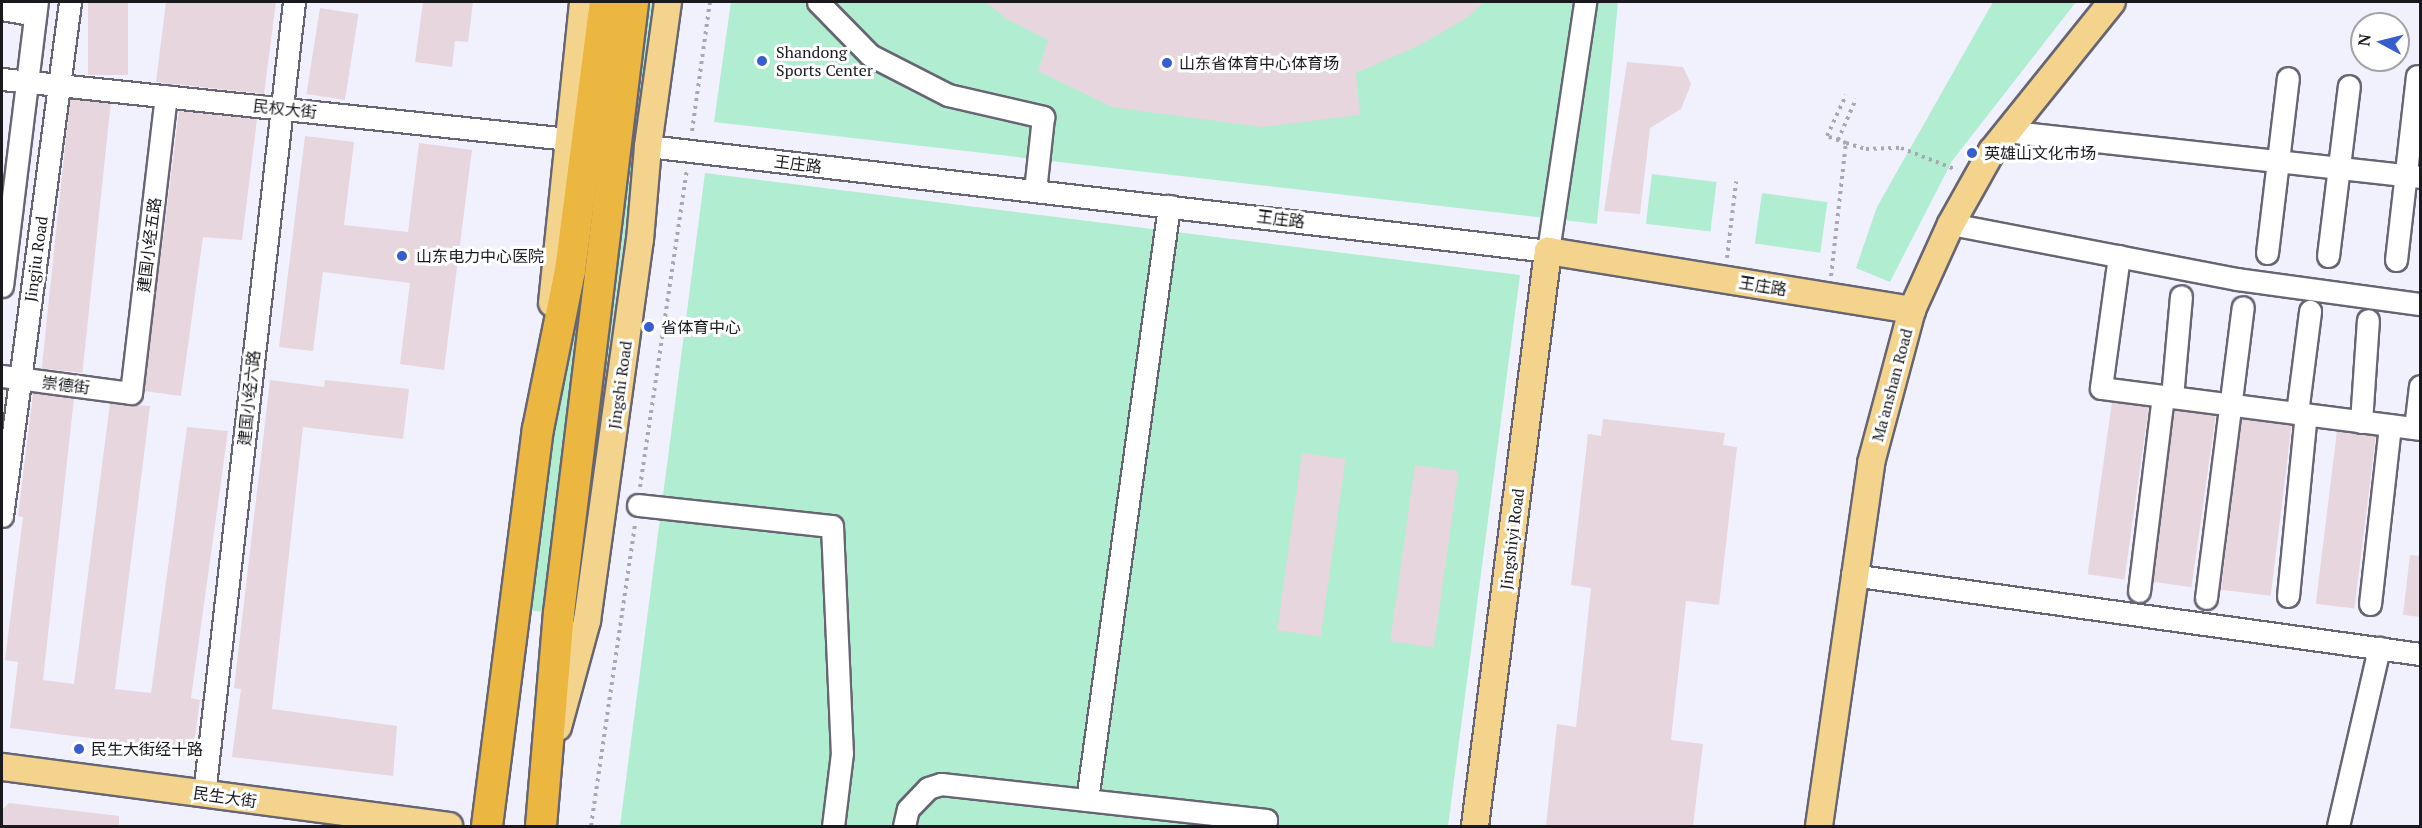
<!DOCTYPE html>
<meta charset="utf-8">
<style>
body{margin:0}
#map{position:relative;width:2422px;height:828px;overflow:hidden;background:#f1f0fd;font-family:"PT Serif","Noto Sans SC",serif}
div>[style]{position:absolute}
.green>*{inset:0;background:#b0edd1;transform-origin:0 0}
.building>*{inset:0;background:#e7d6de;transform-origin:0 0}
.path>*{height:4px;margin-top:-2px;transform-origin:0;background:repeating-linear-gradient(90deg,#a8a7b2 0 3px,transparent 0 7.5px)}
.roads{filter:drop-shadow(2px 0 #676573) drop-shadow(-2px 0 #676573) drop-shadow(0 2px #676573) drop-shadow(0 -2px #676573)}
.minor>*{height:21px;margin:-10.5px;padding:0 10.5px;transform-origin:10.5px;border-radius:10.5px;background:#fff}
.major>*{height:26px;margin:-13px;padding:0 13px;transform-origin:13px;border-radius:13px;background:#f4d48d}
.highway>*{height:30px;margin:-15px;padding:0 15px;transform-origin:15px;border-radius:15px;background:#ecb741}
.dots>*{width:16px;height:16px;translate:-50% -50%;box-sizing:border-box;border:3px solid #fff;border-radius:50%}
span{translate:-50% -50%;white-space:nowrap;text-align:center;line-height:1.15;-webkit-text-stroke:6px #fff;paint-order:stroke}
.poi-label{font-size:16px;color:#1a191e}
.left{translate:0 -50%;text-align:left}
.street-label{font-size:16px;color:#1a191e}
.frame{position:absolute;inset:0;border:3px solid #1a191e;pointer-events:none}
.north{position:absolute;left:2350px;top:12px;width:60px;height:60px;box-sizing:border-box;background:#fff;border:2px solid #a3a3a5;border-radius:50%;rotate:277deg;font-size:16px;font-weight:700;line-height:24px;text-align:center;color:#1a191e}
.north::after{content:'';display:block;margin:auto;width:21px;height:27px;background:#365ece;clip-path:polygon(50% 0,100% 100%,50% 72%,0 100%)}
</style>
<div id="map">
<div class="green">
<i style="clip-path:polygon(594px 2px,656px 2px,577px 616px,527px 610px,586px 218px)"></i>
<i style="clip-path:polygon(731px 2px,1618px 2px,1597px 224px,714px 122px)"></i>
<i style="clip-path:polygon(1993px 2px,2076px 2px,1952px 161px,1890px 282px,1856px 268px,1877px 207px)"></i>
<i style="clip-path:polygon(705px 173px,1520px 275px,1448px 826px,620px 826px)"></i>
<i style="left:1652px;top:174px;width:65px;height:50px;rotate:7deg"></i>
<i style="left:1762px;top:193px;width:66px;height:51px;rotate:8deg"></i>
</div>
<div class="building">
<i style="left:88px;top:2px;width:40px;height:73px"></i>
<i style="clip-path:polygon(166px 2px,276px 2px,264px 94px,156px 82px)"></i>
<i style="clip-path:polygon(423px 2px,473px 2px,468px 42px,455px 41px,452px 67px,415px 62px)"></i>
<i style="clip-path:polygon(985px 2px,1484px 2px,1468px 17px,1420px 45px,1356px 73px,1360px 115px,1261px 127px,1112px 107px,1038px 71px,1048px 40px,1007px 19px)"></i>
<i style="left:320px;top:8px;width:39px;height:87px;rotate:9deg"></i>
<i style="clip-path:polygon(1627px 62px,1683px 67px,1691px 84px,1681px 109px,1650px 128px,1640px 214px,1604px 211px)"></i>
<i style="left:70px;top:99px;width:41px;height:271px;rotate:6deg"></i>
<i style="clip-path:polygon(179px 111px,257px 119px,242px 240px,203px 237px,181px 396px,144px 391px)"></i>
<i style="clip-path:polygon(305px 136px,354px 142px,344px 225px,408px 232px,419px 143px,472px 150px,444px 370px,400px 364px,410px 283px,323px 272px,313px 351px,279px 347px)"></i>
<i style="clip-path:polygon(270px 380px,324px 387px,325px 380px,409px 389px,403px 439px,303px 427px,272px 709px,397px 726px,393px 776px,232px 757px,241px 689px,234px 688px)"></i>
<i style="clip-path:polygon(33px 393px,74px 398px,43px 680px,74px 684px,110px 403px,150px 406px,115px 689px,151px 693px,187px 427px,228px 431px,191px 698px,200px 700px,193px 751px,10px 728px,18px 662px,5px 660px,23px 517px,18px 516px)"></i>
<i style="left:2112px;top:402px;width:37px;height:174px;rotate:8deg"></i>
<i style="left:2174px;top:410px;width:42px;height:173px;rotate:8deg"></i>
<i style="clip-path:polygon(1603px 419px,1725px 433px,1723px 445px,1737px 447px,1719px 605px,1686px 601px,1671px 740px,1703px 744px,1693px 826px,1546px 826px,1557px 724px,1576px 727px,1591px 588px,1571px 585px,1588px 434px,1601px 436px)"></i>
<i style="left:2242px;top:419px;width:50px;height:172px;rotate:7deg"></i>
<i style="left:2337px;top:431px;width:39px;height:174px;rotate:7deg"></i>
<i style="left:1302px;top:453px;width:44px;height:179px;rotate:8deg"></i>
<i style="left:1415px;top:465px;width:44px;height:178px;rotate:8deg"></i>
<i style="clip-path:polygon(2410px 555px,2421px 556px,2421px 617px,2403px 615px)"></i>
<i style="clip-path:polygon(9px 803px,119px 816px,119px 826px,2px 826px,2px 810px)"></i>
</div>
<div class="path">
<i style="left:692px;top:131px;width:130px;rotate:-82.1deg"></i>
<i style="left:1838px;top:140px;width:45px;rotate:-66.3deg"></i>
<i style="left:1846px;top:143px;width:21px;rotate:17deg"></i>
<i style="left:1866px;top:149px;width:35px;rotate:-2deg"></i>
<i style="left:1901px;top:148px;width:60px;rotate:21.4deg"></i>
<i style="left:1727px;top:258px;width:77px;rotate:-83.2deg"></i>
<i style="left:1831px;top:276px;width:134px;rotate:-83.6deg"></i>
<i style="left:1846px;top:143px;width:20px;rotate:-160deg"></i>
<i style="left:1827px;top:136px;width:45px;rotate:-65.1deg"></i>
<i style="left:640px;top:487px;width:322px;rotate:-81.6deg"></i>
<i style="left:591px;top:826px;width:305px;rotate:-81.7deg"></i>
</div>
<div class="roads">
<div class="minor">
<i style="left:818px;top:2px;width:74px;rotate:45.5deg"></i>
<i style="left:870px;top:55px;width:88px;rotate:27.1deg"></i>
<i style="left:948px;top:95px;width:98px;rotate:13deg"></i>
<i style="left:1043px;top:117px;width:74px;rotate:96.2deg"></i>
<i style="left:2px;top:9px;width:22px;rotate:10deg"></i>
<i style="left:2px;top:79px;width:569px;rotate:6.05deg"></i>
<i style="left:2005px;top:131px;width:418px;rotate:6.3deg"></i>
<i style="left:648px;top:146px;width:906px;rotate:6.65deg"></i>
<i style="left:1548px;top:251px;width:252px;rotate:-81.5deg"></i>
<i style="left:1951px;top:224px;width:291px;rotate:10.9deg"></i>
<i style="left:2237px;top:279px;width:185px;rotate:7.8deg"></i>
<i style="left:2267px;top:253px;width:176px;rotate:-83.2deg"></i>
<i style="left:2119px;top:256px;width:133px;rotate:97.8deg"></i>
<i style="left:2101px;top:388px;width:322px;rotate:7.3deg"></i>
<i style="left:2328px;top:256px;width:171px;rotate:-83deg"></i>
<i style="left:2396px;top:260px;width:185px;rotate:-83.5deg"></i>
<i style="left:2px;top:286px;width:286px;rotate:-83deg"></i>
<i style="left:2px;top:376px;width:130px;rotate:7.5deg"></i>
<i style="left:131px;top:393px;width:299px;rotate:-83.3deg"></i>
<i style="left:2172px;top:397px;width:101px;rotate:-84.9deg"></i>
<i style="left:2297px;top:413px;width:103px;rotate:-82.7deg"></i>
<i style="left:2361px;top:422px;width:102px;rotate:-86.1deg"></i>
<i style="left:2415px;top:428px;width:42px;rotate:-83.2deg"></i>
<i style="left:638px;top:505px;width:195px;rotate:6.2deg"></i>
<i style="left:832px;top:526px;width:227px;rotate:87.5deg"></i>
<i style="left:842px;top:753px;width:74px;rotate:97deg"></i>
<i style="left:2px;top:516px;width:518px;rotate:-82.46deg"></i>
<i style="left:1852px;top:575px;width:573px;rotate:7.92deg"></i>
<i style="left:2139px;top:591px;width:196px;rotate:-83deg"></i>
<i style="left:2288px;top:596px;width:183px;rotate:-84.4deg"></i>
<i style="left:2206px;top:598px;width:293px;rotate:-82.8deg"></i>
<i style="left:2370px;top:604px;width:180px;rotate:-83.6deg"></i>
<i style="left:204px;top:794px;width:797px;rotate:-83.52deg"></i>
<i style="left:1087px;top:800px;width:600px;rotate:-82.14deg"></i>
<i style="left:904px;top:826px;width:17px;rotate:-77deg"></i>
<i style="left:908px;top:809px;width:29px;rotate:-46deg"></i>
<i style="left:928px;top:788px;width:14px;rotate:-17deg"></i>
<i style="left:941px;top:784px;width:327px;rotate:6.3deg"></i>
<i style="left:1266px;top:820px;width:6px;rotate:99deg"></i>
<i style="left:2338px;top:826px;width:183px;rotate:-77deg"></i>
</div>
<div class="major">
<i style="left:552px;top:303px;width:303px;rotate:-84.1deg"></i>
<i style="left:558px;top:727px;width:110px;rotate:-74.7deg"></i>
<i style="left:587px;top:621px;width:385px;rotate:-82.1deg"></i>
<i style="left:640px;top:240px;width:94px;rotate:-85.1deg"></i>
<i style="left:648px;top:146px;width:145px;rotate:-82.1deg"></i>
<i style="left:2px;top:767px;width:451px;rotate:7.5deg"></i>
<i style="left:1475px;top:826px;width:580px;rotate:-82.76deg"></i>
<i style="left:1548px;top:251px;width:369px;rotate:9.2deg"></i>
<i style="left:1819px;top:826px;width:367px;rotate:-81.8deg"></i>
<i style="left:1871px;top:463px;width:158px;rotate:-75deg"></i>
<i style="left:1912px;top:310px;width:94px;rotate:-65.6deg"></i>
<i style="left:1951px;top:224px;width:84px;rotate:-60.7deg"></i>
<i style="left:1992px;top:151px;width:191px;rotate:-51.2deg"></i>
</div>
<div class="highway">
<i style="left:487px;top:826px;width:400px;rotate:-82.7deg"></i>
<i style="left:538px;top:429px;width:161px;rotate:-78.6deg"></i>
<i style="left:570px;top:271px;width:271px;rotate:-82.6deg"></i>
<i style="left:541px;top:826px;width:214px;rotate:-85.2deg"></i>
<i style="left:559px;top:613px;width:615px;rotate:-83.09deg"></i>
</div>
</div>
<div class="dots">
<i style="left:762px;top:61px;background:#365ece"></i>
<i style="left:1167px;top:63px;background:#365ece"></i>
<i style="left:1972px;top:153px;background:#365ece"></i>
<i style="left:402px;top:256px;background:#365ece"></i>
<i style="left:649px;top:327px;background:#365ece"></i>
<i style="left:79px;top:749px;background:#365ece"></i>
</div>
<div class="poi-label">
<span class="left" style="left:776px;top:61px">Shandong<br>Sports Center</span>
<span class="left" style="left:1179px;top:63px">山东省体育中心体育场</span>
<span class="left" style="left:1984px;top:153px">英雄山文化市场</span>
<span class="left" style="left:416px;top:256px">山东电力中心医院</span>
<span class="left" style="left:661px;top:327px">省体育中心</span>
<span class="left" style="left:91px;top:749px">民生大街经十路</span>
</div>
<div class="street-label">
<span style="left:285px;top:109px;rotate:6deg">民权大街</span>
<span style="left:798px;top:164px;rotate:7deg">王庄路</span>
<span style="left:1281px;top:219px;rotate:7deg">王庄路</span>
<span style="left:149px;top:245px;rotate:-83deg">建国小经五路</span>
<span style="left:36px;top:259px;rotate:-82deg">Jingjiu Road</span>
<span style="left:1763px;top:286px;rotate:9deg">王庄路</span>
<span style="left:66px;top:385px;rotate:7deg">崇德街</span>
<span style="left:620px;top:385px;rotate:-82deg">Jingshi Road</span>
<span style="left:1892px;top:385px;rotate:-75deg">Ma'anshan Road</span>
<span style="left:249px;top:398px;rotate:-84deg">建国小经六路</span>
<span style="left:1512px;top:539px;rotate:-83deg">Jingshiyi Road</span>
<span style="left:225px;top:797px;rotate:8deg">民生大街</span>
</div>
<div class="frame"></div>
<div class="north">N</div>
</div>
